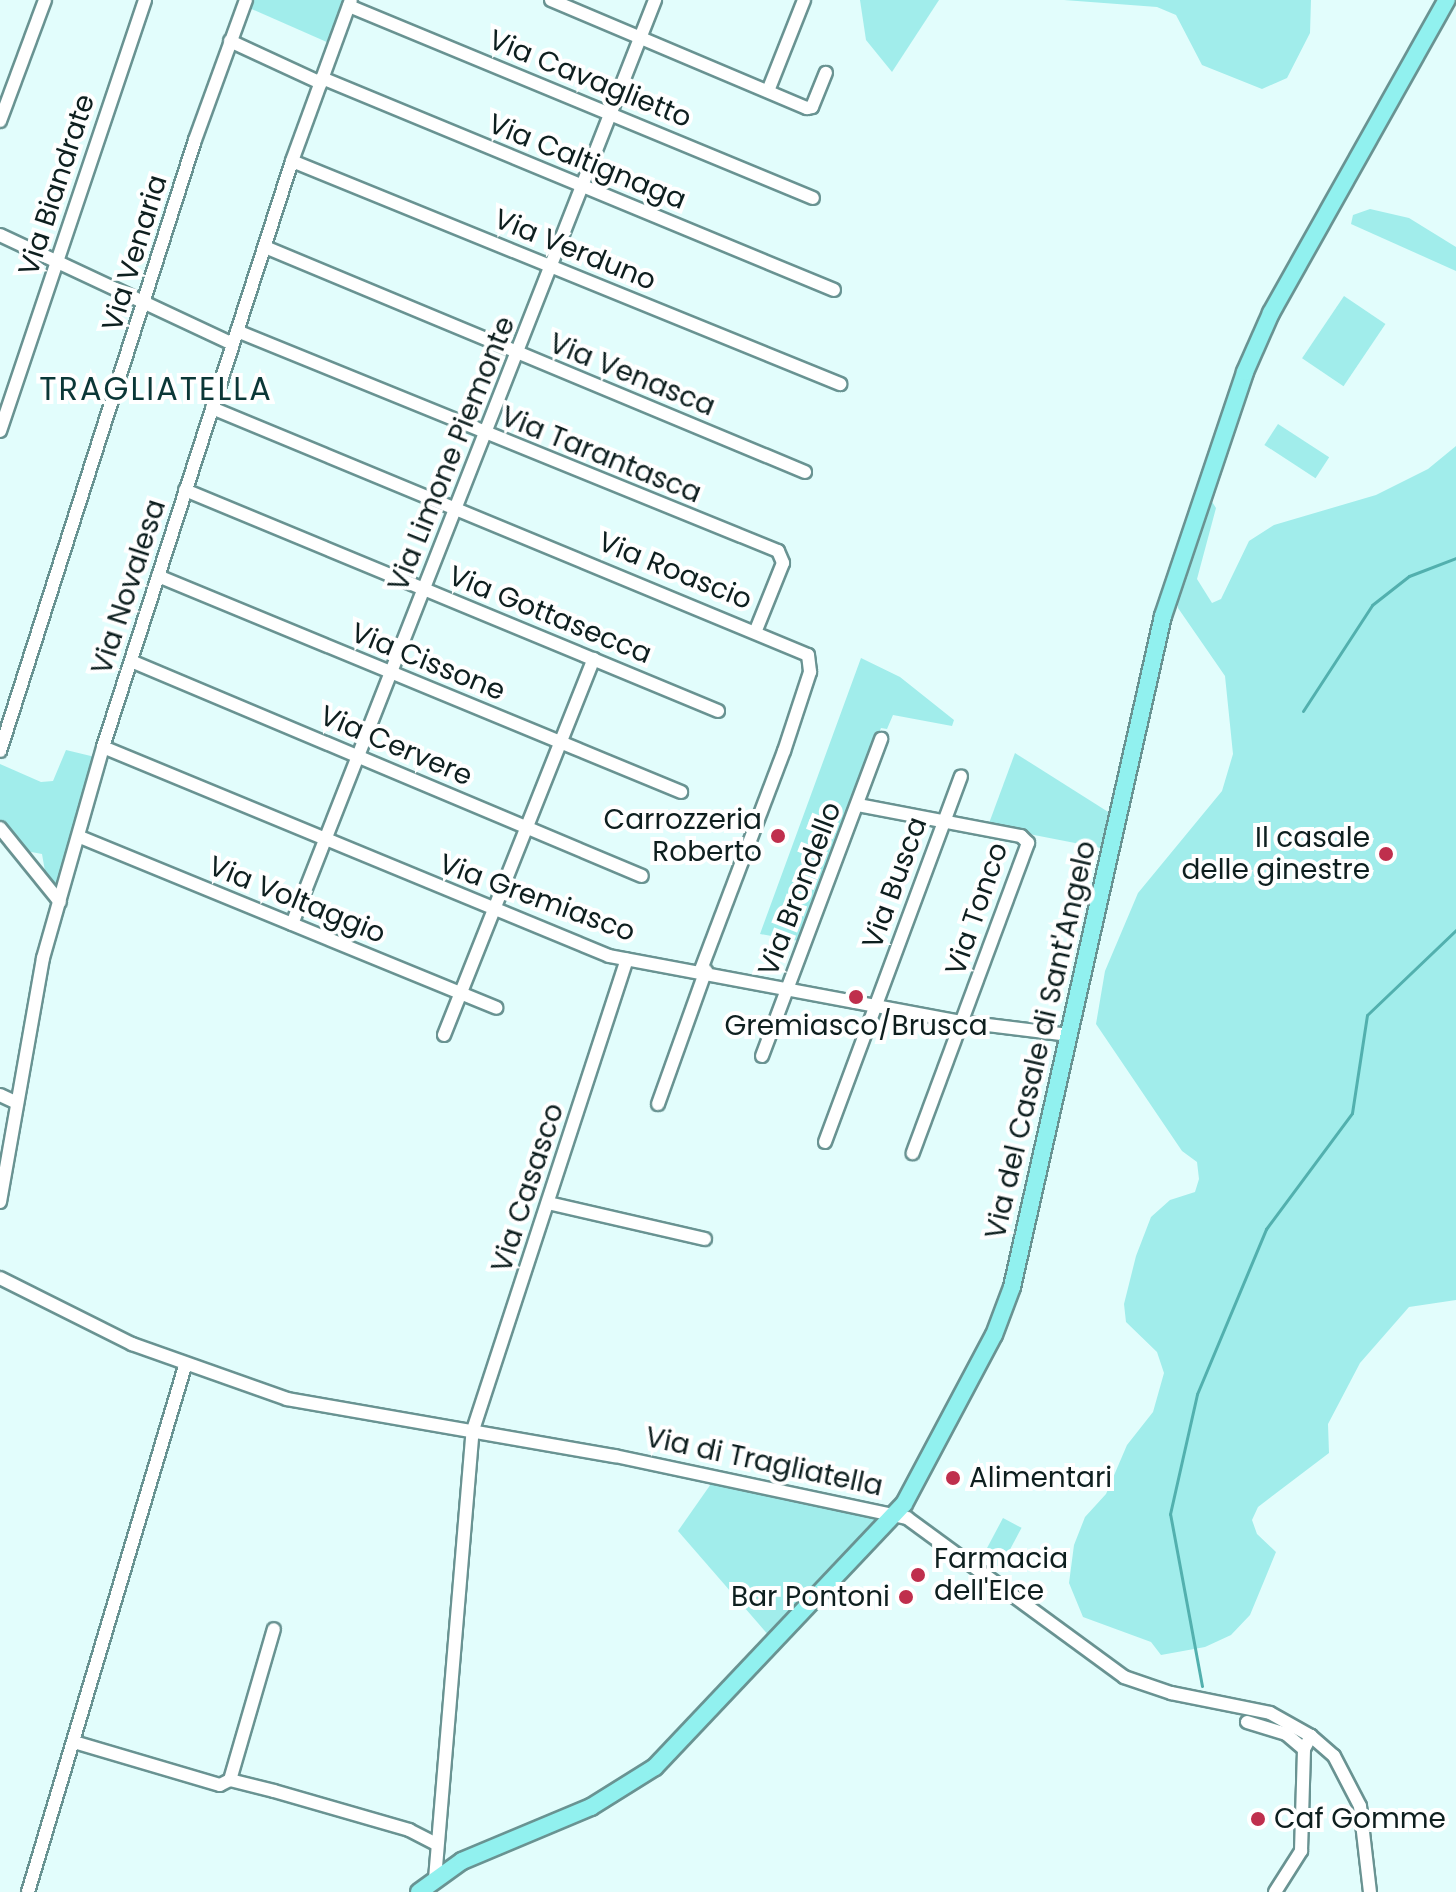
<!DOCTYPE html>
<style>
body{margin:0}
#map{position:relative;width:1456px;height:1892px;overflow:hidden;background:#e2fdfc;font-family:Poppins,sans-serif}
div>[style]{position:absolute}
.green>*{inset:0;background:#a1edeb;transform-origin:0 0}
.stream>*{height:3px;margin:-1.5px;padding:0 1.5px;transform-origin:1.5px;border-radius:1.5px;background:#52b0ae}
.roads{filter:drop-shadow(2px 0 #699392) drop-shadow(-2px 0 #699392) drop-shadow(0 2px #699392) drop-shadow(0 -2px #699392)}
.minor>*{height:12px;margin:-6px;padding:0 6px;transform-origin:6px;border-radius:6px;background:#fff}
.major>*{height:16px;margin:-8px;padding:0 8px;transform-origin:8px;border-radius:8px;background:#91f1ef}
.dots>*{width:22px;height:22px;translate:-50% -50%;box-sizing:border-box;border:4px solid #fff;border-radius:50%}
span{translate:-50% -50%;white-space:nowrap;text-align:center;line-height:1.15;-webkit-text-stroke:8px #fff;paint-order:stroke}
.street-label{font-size:28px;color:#0e1f1f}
.poi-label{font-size:28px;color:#0e1f1f}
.right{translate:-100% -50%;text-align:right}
.left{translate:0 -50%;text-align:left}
.quarter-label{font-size:32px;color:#0b3737;letter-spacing:2px}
</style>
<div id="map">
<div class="green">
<i style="clip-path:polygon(249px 0,346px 0,329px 43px,247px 7px)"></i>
<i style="clip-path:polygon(860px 0,939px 0,892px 72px,866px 40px)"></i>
<i style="clip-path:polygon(1064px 0,1311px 0,1310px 33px,1287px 78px,1262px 89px,1202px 65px,1176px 15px,1157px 7px)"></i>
<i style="clip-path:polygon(1370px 209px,1409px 218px,1456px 247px,1456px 271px,1351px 224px,1353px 215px)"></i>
<i style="left:1344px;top:296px;width:50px;height:75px;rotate:34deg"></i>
<i style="left:1278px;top:424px;width:61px;height:25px;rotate:33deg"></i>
<i style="clip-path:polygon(1456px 446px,1456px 1300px,1409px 1307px,1360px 1363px,1328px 1424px,1329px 1453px,1258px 1507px,1252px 1520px,1257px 1534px,1276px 1552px,1250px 1615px,1231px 1635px,1205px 1647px,1161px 1655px,1151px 1642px,1083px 1617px,1069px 1583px,1074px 1545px,1085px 1517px,1106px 1494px,1127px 1445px,1153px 1412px,1164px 1373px,1157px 1352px,1126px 1322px,1124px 1304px,1136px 1256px,1151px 1217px,1170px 1200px,1195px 1192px,1199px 1179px,1197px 1162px,1182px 1151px,1096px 1024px,1105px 971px,1138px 893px,1222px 791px,1233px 754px,1225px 676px,1178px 608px,1178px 595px,1209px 497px,1216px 508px,1197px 579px,1212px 603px,1221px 599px,1249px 541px,1274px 525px,1376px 495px,1428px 469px)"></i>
<i style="clip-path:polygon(861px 658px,900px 677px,954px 720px,952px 726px,893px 715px,887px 729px,881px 728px,799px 941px,760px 934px)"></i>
<i style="clip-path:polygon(66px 750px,95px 757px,59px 888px,46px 877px,42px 854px,26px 851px,0 822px,0 764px,41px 782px,53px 781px)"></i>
<i style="clip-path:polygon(1015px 753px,1113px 815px,1106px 849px,988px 826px)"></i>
<i style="clip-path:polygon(713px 1481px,882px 1517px,770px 1637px,678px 1531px)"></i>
<i style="left:1003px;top:1518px;width:21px;height:45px;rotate:28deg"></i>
</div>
<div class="stream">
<i style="left:1303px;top:711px;width:126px;rotate:-56.9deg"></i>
<i style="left:1372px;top:605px;width:47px;rotate:-38.1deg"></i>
<i style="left:1409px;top:576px;width:50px;rotate:-21deg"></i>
<i style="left:1202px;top:1686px;width:175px;rotate:-100.5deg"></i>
<i style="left:1170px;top:1514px;width:123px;rotate:-77.3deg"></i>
<i style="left:1197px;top:1394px;width:179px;rotate:-67.3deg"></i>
<i style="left:1266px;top:1229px;width:144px;rotate:-53.4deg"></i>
<i style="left:1352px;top:1113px;width:99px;rotate:-81.3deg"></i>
<i style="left:1367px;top:1015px;width:123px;rotate:-43.7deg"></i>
</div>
<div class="roads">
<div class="minor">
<i style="left:551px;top:0;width:278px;rotate:22.9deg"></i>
<i style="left:807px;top:108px;width:5px;rotate:-11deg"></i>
<i style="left:812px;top:107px;width:37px;rotate:-68deg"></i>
<i style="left:349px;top:6px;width:502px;rotate:22.48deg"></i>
<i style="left:230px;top:41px;width:100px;rotate:24.8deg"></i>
<i style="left:322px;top:78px;width:554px;rotate:22.49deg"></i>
<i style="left:768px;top:91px;width:98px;rotate:-68.4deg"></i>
<i style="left:0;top:121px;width:129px;rotate:-69.6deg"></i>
<i style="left:292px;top:161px;width:592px;rotate:22.14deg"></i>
<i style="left:0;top:235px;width:257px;rotate:25.1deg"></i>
<i style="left:265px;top:247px;width:585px;rotate:22.62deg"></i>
<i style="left:237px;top:331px;width:584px;rotate:22.13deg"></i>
<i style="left:778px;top:551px;width:13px;rotate:67deg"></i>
<i style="left:783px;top:563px;width:72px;rotate:111.9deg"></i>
<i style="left:212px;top:408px;width:645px;rotate:22.51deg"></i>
<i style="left:808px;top:655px;width:17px;rotate:83deg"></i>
<i style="left:810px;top:672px;width:83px;rotate:108.2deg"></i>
<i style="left:784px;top:751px;width:233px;rotate:110.8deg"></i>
<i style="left:0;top:431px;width:455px;rotate:-71.4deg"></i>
<i style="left:185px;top:490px;width:577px;rotate:22.52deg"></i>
<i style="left:158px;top:576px;width:566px;rotate:22.44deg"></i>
<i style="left:131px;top:661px;width:554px;rotate:22.82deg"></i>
<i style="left:103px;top:747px;width:547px;rotate:22.44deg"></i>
<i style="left:609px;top:956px;width:360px;rotate:10.6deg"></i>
<i style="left:963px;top:1022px;width:107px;rotate:7deg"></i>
<i style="left:0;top:751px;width:641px;rotate:-72.3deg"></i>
<i style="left:195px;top:140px;width:149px;rotate:-70deg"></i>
<i style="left:858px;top:805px;width:166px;rotate:10.8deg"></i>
<i style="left:1021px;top:836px;width:10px;rotate:45deg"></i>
<i style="left:1028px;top:843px;width:331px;rotate:110.4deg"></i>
<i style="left:0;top:828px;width:95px;rotate:51deg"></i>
<i style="left:80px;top:837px;width:450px;rotate:22.3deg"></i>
<i style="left:292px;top:924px;width:993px;rotate:-68.55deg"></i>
<i style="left:444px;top:1035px;width:405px;rotate:-68.3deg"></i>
<i style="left:762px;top:1056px;width:339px;rotate:-69.4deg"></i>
<i style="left:0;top:1095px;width:19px;rotate:25deg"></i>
<i style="left:658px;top:1104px;width:142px;rotate:-70.3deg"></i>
<i style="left:825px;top:1142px;width:390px;rotate:-69.6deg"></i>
<i style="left:0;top:1202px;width:248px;rotate:-80deg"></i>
<i style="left:43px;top:958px;width:219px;rotate:-74.1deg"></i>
<i style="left:103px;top:747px;width:616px;rotate:-72.12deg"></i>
<i style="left:292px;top:161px;width:171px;rotate:-69.9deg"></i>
<i style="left:548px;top:1203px;width:161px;rotate:12.9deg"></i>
<i style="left:0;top:1278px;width:148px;rotate:26.6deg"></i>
<i style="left:132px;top:1344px;width:164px;rotate:19.5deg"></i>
<i style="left:287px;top:1399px;width:333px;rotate:9.9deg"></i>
<i style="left:615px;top:1456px;width:299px;rotate:12deg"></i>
<i style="left:907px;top:1518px;width:269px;rotate:36.2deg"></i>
<i style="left:1124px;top:1677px;width:50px;rotate:18.8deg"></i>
<i style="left:1171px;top:1693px;width:101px;rotate:11.4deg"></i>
<i style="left:1270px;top:1713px;width:47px;rotate:29.3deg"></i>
<i style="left:1311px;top:1736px;width:30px;rotate:41deg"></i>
<i style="left:1334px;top:1756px;width:56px;rotate:62.5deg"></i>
<i style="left:1360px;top:1806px;width:87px;rotate:83.4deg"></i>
<i style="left:1247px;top:1722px;width:41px;rotate:17.1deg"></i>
<i style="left:1286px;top:1734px;width:23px;rotate:40deg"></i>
<i style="left:74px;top:1742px;width:152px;rotate:16.4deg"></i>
<i style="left:220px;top:1785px;width:11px;rotate:-27deg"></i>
<i style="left:230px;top:1780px;width:45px;rotate:14deg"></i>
<i style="left:274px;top:1791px;width:141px;rotate:16.1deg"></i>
<i style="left:409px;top:1830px;width:31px;rotate:27deg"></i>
<i style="left:230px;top:1780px;width:157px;rotate:-73.8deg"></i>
<i style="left:435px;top:1879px;width:451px;rotate:-85.2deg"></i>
<i style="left:473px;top:1430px;width:495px;rotate:-71.9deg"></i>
<i style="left:28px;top:1892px;width:549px;rotate:-73.38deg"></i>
<i style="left:1275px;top:1892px;width:49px;rotate:-57.6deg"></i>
<i style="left:1301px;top:1851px;width:102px;rotate:-88.3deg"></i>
<i style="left:1304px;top:1749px;width:15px;rotate:-62deg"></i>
</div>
<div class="major">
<i style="left:419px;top:1892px;width:53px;rotate:-35.8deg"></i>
<i style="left:462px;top:1861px;width:140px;rotate:-22.7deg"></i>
<i style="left:591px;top:1807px;width:75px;rotate:-32deg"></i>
<i style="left:655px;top:1767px;width:362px;rotate:-46.6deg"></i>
<i style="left:904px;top:1504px;width:191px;rotate:-62deg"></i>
<i style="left:994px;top:1335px;width:51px;rotate:-69.4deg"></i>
<i style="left:1012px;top:1287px;width:688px;rotate:-77.32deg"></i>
<i style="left:1163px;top:616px;width:257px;rotate:-71.4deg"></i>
<i style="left:1245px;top:372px;width:64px;rotate:-66.2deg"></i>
<i style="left:1271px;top:313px;width:359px;rotate:-60.7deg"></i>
</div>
</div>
<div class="dots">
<i style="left:778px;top:836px;background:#bf2f4d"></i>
<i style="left:1386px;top:854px;background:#bf2f4d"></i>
<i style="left:856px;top:997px;background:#bf2f4d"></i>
<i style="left:953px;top:1478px;background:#bf2f4d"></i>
<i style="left:918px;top:1575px;background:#bf2f4d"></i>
<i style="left:906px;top:1597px;background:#bf2f4d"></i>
<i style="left:1258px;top:1819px;background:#bf2f4d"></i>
</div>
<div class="street-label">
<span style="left:590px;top:79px;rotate:22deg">Via Cavaglietto</span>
<span style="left:587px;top:162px;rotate:22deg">Via Caltignaga</span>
<span style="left:57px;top:185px;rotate:-72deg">Via Biandrate</span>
<span style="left:575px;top:250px;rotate:22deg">Via Verduno</span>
<span style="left:135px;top:253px;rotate:-73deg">Via Venaria</span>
<span style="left:632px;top:375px;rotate:22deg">Via Venasca</span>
<span style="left:452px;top:454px;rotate:-68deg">Via Limone Piemonte</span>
<span style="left:601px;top:455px;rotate:22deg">Via Tarantasca</span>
<span style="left:675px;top:571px;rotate:22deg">Via Roascio</span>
<span style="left:129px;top:587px;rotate:-72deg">Via Novalesa</span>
<span style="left:550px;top:615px;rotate:22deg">Via Gottasecca</span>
<span style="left:428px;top:662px;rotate:22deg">Via Cissone</span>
<span style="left:396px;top:746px;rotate:23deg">Via Cervere</span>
<span style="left:895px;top:883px;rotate:-70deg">Via Busca</span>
<span style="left:800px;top:889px;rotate:-69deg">Via Brondello</span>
<span style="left:537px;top:898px;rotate:20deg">Via Gremiasco</span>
<span style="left:297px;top:900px;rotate:22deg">Via Voltaggio</span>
<span style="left:977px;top:909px;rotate:-71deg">Via Tonco</span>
<span style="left:1041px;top:1040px;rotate:-77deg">Via del Casale di Sant'Angelo</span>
<span style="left:528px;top:1188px;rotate:-72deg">Via Casasco</span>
<span style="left:764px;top:1462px;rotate:12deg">Via di Tragliatella</span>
</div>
<div class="poi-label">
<span class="right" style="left:762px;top:836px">Carrozzeria<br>Roberto</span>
<span class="right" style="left:1370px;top:854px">Il casale<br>delle ginestre</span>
<span style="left:856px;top:1026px">Gremiasco/Brusca</span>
<span class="left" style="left:969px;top:1478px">Alimentari</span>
<span class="left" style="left:934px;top:1575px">Farmacia<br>dell'Elce</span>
<span class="right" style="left:890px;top:1597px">Bar Pontoni</span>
<span class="left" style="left:1274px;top:1819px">Caf Gomme</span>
</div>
<div class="quarter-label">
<span style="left:156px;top:389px">TRAGLIATELLA</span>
</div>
</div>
